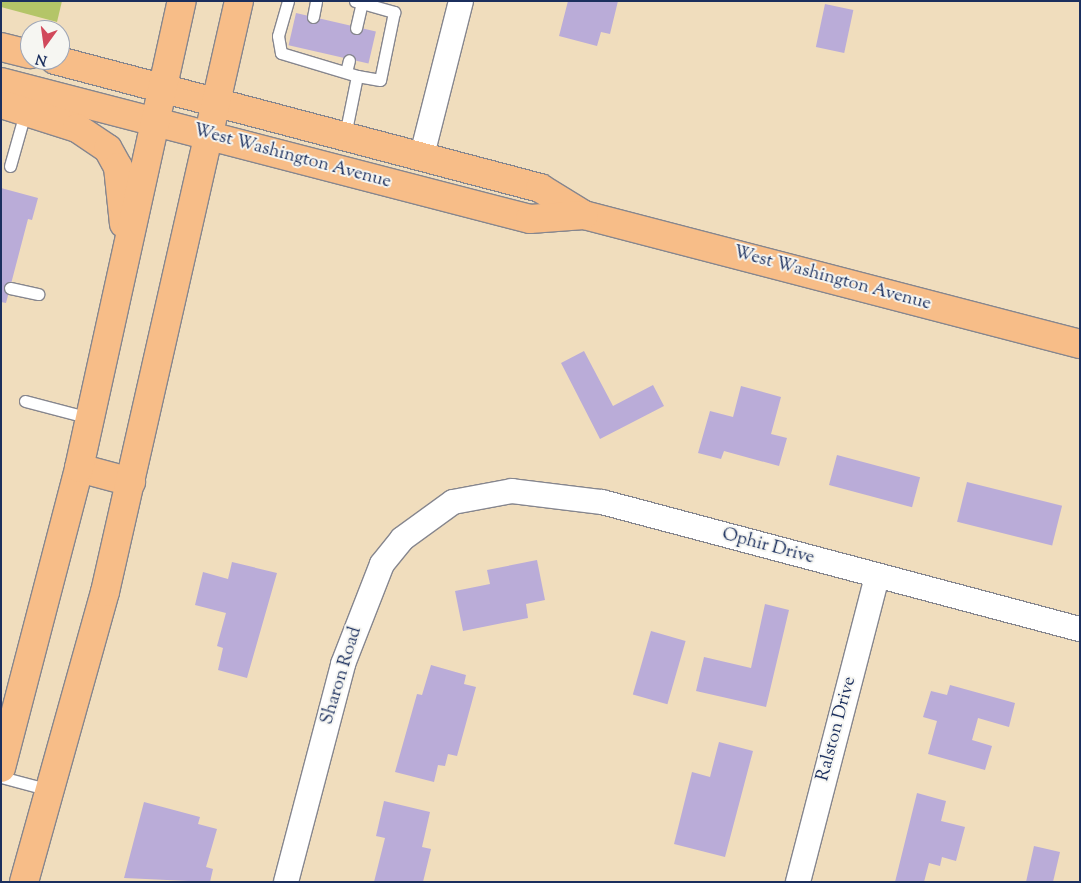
<!DOCTYPE html>
<style>
body{margin:0}
#map{position:relative;width:1081px;height:883px;overflow:hidden;background:#f0ddbd;font-family:"Sorts Mill Goudy",serif}
div>[style]{position:absolute}
.green>*{inset:0;background:#b4c568}
.building>*{inset:0;background:#baacd8;transform-origin:0 0}
.roads{filter:drop-shadow(1px 0 #86868e) drop-shadow(-1px 0 #86868e) drop-shadow(0 1px #86868e) drop-shadow(0 -1px #86868e)}
.lane>*{height:11px;margin:-5.5px;padding:0 5.5px;transform-origin:5.5px;border-radius:5.5px;background:#fff}
.street>*{height:24px;margin:-12px;padding:0 12px;transform-origin:12px;border-radius:12px;background:#fff}
.primary>*{height:28px;margin:-14px;padding:0 14px;transform-origin:14px;border-radius:14px;background:#f7bd88}
span{translate:-50% -50%;white-space:nowrap;text-align:center;line-height:1.15;-webkit-text-stroke:4px #f6f6f2;paint-order:stroke}
.street-label{font-size:18px;color:#1b2f5e}
.frame{position:absolute;inset:0;border:2px solid #1b2f5e;pointer-events:none}
.north{position:absolute;left:20px;top:20px;width:50px;height:50px;box-sizing:border-box;background:#f6f6f2;border:1px solid #9ea6b7;border-radius:50%;rotate:194deg;font-size:14px;font-weight:700;line-height:20px;text-align:center;color:#1b2f5e}
.north::after{content:'';display:block;margin:auto;width:18px;height:22px;background:#d1495b;clip-path:polygon(50% 0,100% 100%,50% 72%,0 100%)}
</style>
<div id="map">
<div class="green">
<i style="clip-path:polygon(1px 1px,62px 1px,57px 22px,1px 7px)"></i>
</div>
<div class="building">
<i style="clip-path:polygon(568px 1px,618px 1px,610px 34px,601px 32px,597px 46px,559px 36px)"></i>
<i style="left:825px;top:4px;width:29px;height:44px;rotate:12deg"></i>
<i style="left:296px;top:13px;width:82px;height:33px;rotate:13deg"></i>
<i style="clip-path:polygon(1px 188px,38px 198px,32px 220px,28px 219px,6px 303px,1px 302px)"></i>
<i style="clip-path:polygon(584px 351px,613px 406px,653px 385px,664px 406px,600px 439px,561px 363px)"></i>
<i style="clip-path:polygon(741px 386px,781px 397px,771px 434px,787px 438px,779px 466px,724px 451px,721px 459px,698px 453px,710px 411px,733px 417px)"></i>
<i style="left:837px;top:455px;width:86px;height:31px;rotate:15deg"></i>
<i style="left:967px;top:482px;width:98px;height:41px;rotate:14deg"></i>
<i style="clip-path:polygon(537px 560px,545px 600px,526px 604px,528px 618px,463px 631px,455px 591px,490px 584px,487px 570px)"></i>
<i style="clip-path:polygon(232px 562px,277px 573px,247px 678px,218px 670px,223px 648px,217px 646px,226px 613px,195px 605px,203px 572px,228px 579px)"></i>
<i style="clip-path:polygon(765px 604px,789px 610px,766px 707px,696px 691px,704px 657px,751px 668px)"></i>
<i style="left:651px;top:631px;width:36px;height:66px;rotate:16deg"></i>
<i style="clip-path:polygon(431px 665px,466px 675px,464px 684px,476px 687px,457px 756px,448px 754px,445px 766px,438px 765px,434px 782px,395px 772px,417px 694px,422px 695px)"></i>
<i style="clip-path:polygon(950px 685px,1015px 703px,1009px 727px,978px 718px,972px 740px,992px 746px,985px 770px,928px 754px,937px 721px,923px 717px,931px 691px,947px 695px)"></i>
<i style="clip-path:polygon(719px 742px,753px 751px,725px 857px,674px 844px,692px 772px,710px 777px)"></i>
<i style="clip-path:polygon(917px 793px,946px 801px,941px 821px,965px 827px,956px 861px,942px 857px,940px 866px,929px 863px,924px 882px,895px 882px)"></i>
<i style="clip-path:polygon(384px 801px,430px 812px,422px 847px,431px 849px,423px 882px,374px 882px,385px 838px,376px 836px)"></i>
<i style="clip-path:polygon(144px 802px,200px 817px,198px 824px,217px 829px,206px 867px,213px 869px,210px 882px,124px 878px)"></i>
<i style="clip-path:polygon(1034px 846px,1060px 852px,1053px 882px,1026px 882px)"></i>
</div>
<div class="roads">
<div class="lane">
<i style="left:288px;top:1px;width:36px;rotate:106deg"></i>
<i style="left:278px;top:36px;width:17px;rotate:80deg"></i>
<i style="left:281px;top:53px;width:79px;rotate:16.8deg"></i>
<i style="left:357px;top:76px;width:60px;rotate:101.5deg"></i>
<i style="left:355px;top:1px;width:41px;rotate:15.8deg"></i>
<i style="left:394px;top:12px;width:69px;rotate:101.6deg"></i>
<i style="left:380px;top:80px;width:23px;rotate:-170deg"></i>
<i style="left:313px;top:17px;width:16px;rotate:-79deg"></i>
<i style="left:356px;top:28px;width:26px;rotate:-77deg"></i>
<i style="left:346px;top:72px;width:12px;rotate:-76deg"></i>
<i style="left:10px;top:166px;width:55px;rotate:-74.2deg"></i>
<i style="left:10px;top:288px;width:29px;rotate:12deg"></i>
<i style="left:25px;top:401px;width:67px;rotate:14.7deg"></i>
<i style="left:1px;top:777px;width:51px;rotate:14.9deg"></i>
</div>
<div class="street">
<i style="left:422px;top:155px;width:159px;rotate:-75.8deg"></i>
<i style="left:286px;top:882px;width:225px;rotate:-75.3deg"></i>
<i style="left:343px;top:664px;width:107px;rotate:-68.7deg"></i>
<i style="left:382px;top:564px;width:32px;rotate:-51deg"></i>
<i style="left:402px;top:539px;width:63px;rotate:-36deg"></i>
<i style="left:453px;top:502px;width:60px;rotate:-10.6deg"></i>
<i style="left:512px;top:491px;width:91px;rotate:7deg"></i>
<i style="left:602px;top:502px;width:495px;rotate:14.9deg"></i>
<i style="left:798px;top:882px;width:316px;rotate:-75.5deg"></i>
</div>
<div class="primary">
<i style="left:1px;top:47px;width:30px;rotate:14deg"></i>
<i style="left:55px;top:60px;width:502px;rotate:14.78deg"></i>
<i style="left:540px;top:188px;width:52px;rotate:31.5deg"></i>
<i style="left:584px;top:215px;width:513px;rotate:14.58deg"></i>
<i style="left:1px;top:82px;width:546px;rotate:14.52deg"></i>
<i style="left:530px;top:219px;width:54px;rotate:-4.2deg"></i>
<i style="left:1px;top:104px;width:80px;rotate:17.5deg"></i>
<i style="left:77px;top:128px;width:37px;rotate:34deg"></i>
<i style="left:108px;top:149px;width:21px;rotate:61deg"></i>
<i style="left:118px;top:167px;width:57px;rotate:84deg"></i>
<i style="left:79px;top:468px;width:54px;rotate:15.1deg"></i>
<i style="left:1px;top:768px;width:310px;rotate:-75.4deg"></i>
<i style="left:79px;top:468px;width:478px;rotate:-77.6deg"></i>
<i style="left:24px;top:882px;width:301px;rotate:-74.4deg"></i>
<i style="left:105px;top:592px;width:606px;rotate:-77.23deg"></i>
</div>
</div>
<div class="street-label">
<span style="left:292px;top:157px;rotate:15deg">West Washington Avenue</span>
<span style="left:832px;top:279px;rotate:15deg">West Washington Avenue</span>
<span style="left:768px;top:547px;rotate:15deg">Ophir Drive</span>
<span style="left:342px;top:676px;rotate:-73deg">Sharon Road</span>
<span style="left:837px;top:729px;rotate:-75deg">Ralston Drive</span>
</div>
<div class="frame"></div>
<div class="north">N</div>
</div>
